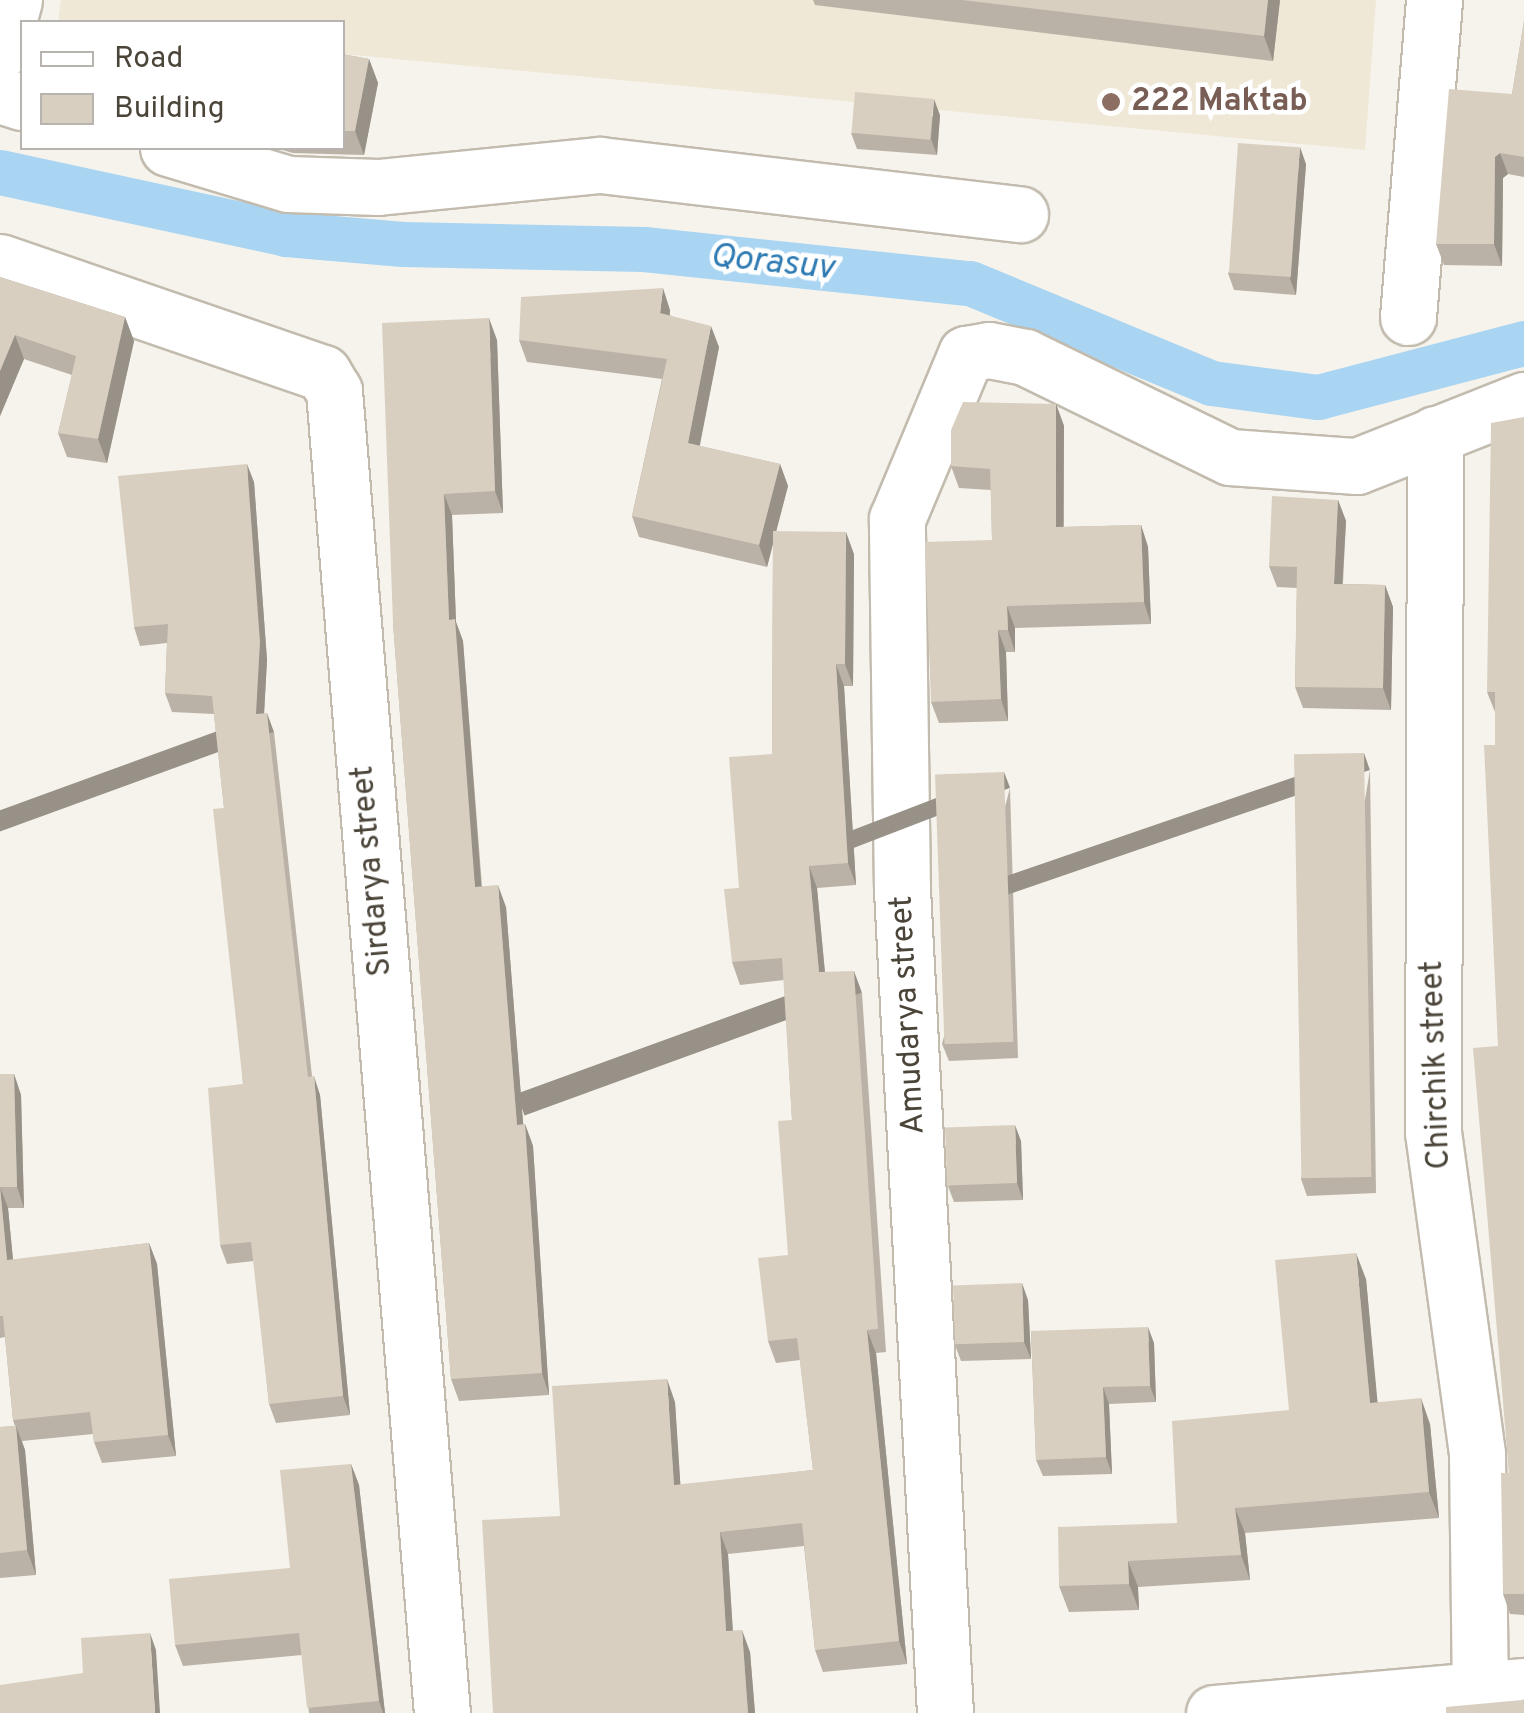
<!DOCTYPE html>
<style>
body{margin:0}
#map{position:relative;width:1524px;height:1713px;overflow:hidden;background:#f6f3ec;font-family:Overpass,sans-serif}
div>[style]{position:absolute}
.education>*{inset:0;background:#efe8d6}
.canal>*{height:45px;margin:-22.5px;padding:0 22.5px;transform-origin:22.5px;border-radius:22.5px;background:#a9d4f2}
.roads{filter:drop-shadow(2px 0 #c2bbae) drop-shadow(-2px 0 #c2bbae) drop-shadow(0 2px #c2bbae) drop-shadow(0 -2px #c2bbae)}
.minor>*{height:55px;margin:-27.5px;padding:0 27.5px;transform-origin:27.5px;border-radius:27.5px;background:#fff}
.wall>*{inset:0;background:#bab2a6}
.shaded-wall>*{inset:0;background:#979187;transform-origin:0 0}
.building>*{inset:0;background:#d8cfc1;transform-origin:0 0}
.dots>*{width:28px;height:28px;translate:-50% -50%;box-sizing:border-box;border:5px solid #fff;border-radius:50%}
span{translate:-50% -50%;white-space:nowrap;text-align:center;line-height:1.15;-webkit-text-stroke:9px #fff;paint-order:stroke}
.education-label{font-size:32px;color:#785e54;font-weight:700}
.left{translate:0 -50%;text-align:left}
.street-label{font-size:32px;color:#4b4439}
.water-label{font-size:35px;color:#2e7ab2;font-style:italic}
.legend{position:absolute;left:20px;top:20px;width:325px;height:130px;box-sizing:border-box;background:#fff;border:2px solid #b7b4b0;margin:0;padding:12px 18px;list-style:none;font-size:30px;color:#4b4439}
.legend li{display:flex;align-items:center;gap:20px;height:50px}
.legend b{width:50px;border:2px solid #b7b4b0}
</style>
<div id="map">
<div class="education">
<i style="clip-path:polygon(61px 0,1376px 0,1365px 150px,343px 54px,342px 22px,58px 22px)"></i>
</div>
<div class="canal">
<i style="left:0;top:172px;width:293px;rotate:12.2deg"></i>
<i style="left:286px;top:234px;width:117px;rotate:4.9deg"></i>
<i style="left:403px;top:244px;width:241px;rotate:1.2deg"></i>
<i style="left:644px;top:249px;width:328px;rotate:6deg"></i>
<i style="left:970px;top:283px;width:261px;rotate:22.5deg"></i>
<i style="left:1211px;top:383px;width:108px;rotate:7.5deg"></i>
<i style="left:1318px;top:397px;width:213px;rotate:-14.7deg"></i>
</div>
<div class="roads">
<div class="minor">
<i style="left:0;top:51px;width:53px;rotate:-74.6deg"></i>
<i style="left:0;top:95px;width:23px;rotate:18deg"></i>
<i style="left:168px;top:148px;width:125px;rotate:16.7deg"></i>
<i style="left:288px;top:184px;width:90px;rotate:1.9deg"></i>
<i style="left:378px;top:187px;width:223px;rotate:-5.7deg"></i>
<i style="left:600px;top:165px;width:423px;rotate:6.7deg"></i>
<i style="left:0;top:262px;width:342px;rotate:19deg"></i>
<i style="left:323px;top:373px;width:21px;rotate:59deg"></i>
<i style="left:334px;top:391px;width:1326px;rotate:85.33deg"></i>
<i style="left:1408px;top:317px;width:318px;rotate:-85.3deg"></i>
<i style="left:1435px;top:434px;width:698px;rotate:90.16deg"></i>
<i style="left:1433px;top:1132px;width:325px;rotate:82.2deg"></i>
<i style="left:1477px;top:1454px;width:240px;rotate:89.3deg"></i>
<i style="left:945px;top:1713px;width:825px;rotate:-92.99deg"></i>
<i style="left:902px;top:889px;width:370px;rotate:-90.8deg"></i>
<i style="left:897px;top:519px;width:179px;rotate:-67.3deg"></i>
<i style="left:966px;top:354px;width:23px;rotate:-10deg"></i>
<i style="left:989px;top:350px;width:37px;rotate:11deg"></i>
<i style="left:1025px;top:357px;width:228px;rotate:26deg"></i>
<i style="left:1230px;top:457px;width:127px;rotate:4.1deg"></i>
<i style="left:1357px;top:466px;width:180px;rotate:-21.6deg"></i>
<i style="left:1214px;top:1713px;width:311px;rotate:-5deg"></i>
</div>
</div>
<div class="wall">
<i style="clip-path:polygon(813px 0,1280px 0,1273px 61px,815px 5px)"></i>
<i style="clip-path:polygon(1524px 21px,1524px 177px,1508px 174px,1503px 178px,1502px 266px,1444px 265px,1436px 244px,1512px 94px)"></i>
<i style="clip-path:polygon(342px 54px,369px 59px,378px 83px,364px 155px,293px 153px,275px 148px,342px 148px)"></i>
<i style="clip-path:polygon(940px 115px,937px 155px,857px 149px,851px 133px)"></i>
<i style="clip-path:polygon(1306px 164px,1296px 295px,1234px 290px,1228px 273px)"></i>
<i style="clip-path:polygon(0 277px,125px 317px,134px 341px,107px 463px,67px 457px,58px 433px,72px 375px,24px 359px,0 416px)"></i>
<i style="clip-path:polygon(670px 310px,670px 315px,719px 347px,699px 446px,780px 464px,788px 486px,776px 531px,854px 554px,853px 686px,844px 686px,856px 885px,817px 888px,825px 972px,862px 993px,886px 1352px,876px 1353px,907px 1664px,823px 1672px,815px 1650px,804px 1546px,728px 1554px,733px 1630px,750px 1652px,755px 1713px,493px 1713px,560px 1516px,675px 1402px,680px 1485px,813px 1470px,800px 1360px,776px 1363px,768px 1341px,788px 1255px,792px 1120px,784px 980px,740px 985px,732px 962px,739px 888px,772px 754px,773px 544px,767px 567px,639px 537px,632px 516px,662px 379px,527px 362px,519px 340px)"></i>
<i style="clip-path:polygon(497px 340px,503px 513px,452px 515px,456px 622px,463px 641px,482px 886px,506px 907px,523px 1124px,525px 1124px,533px 1146px,549px 1395px,459px 1401px,451px 1379px,393px 623px)"></i>
<i style="clip-path:polygon(1056px 404px,1064px 426px,1064px 527px,1141px 525px,1148px 547px,1151px 624px,1015px 628px,1015px 652px,1006px 652px,1008px 721px,939px 723px,931px 702px,992px 540px,991px 490px,959px 488px,951px 466px)"></i>
<i style="clip-path:polygon(1524px 417px,1524px 1615px,1510px 1614px,1503px 1594px,1509px 1473px,1498px 1046px,1495px 712px,1487px 692px)"></i>
<i style="clip-path:polygon(254px 482px,267px 660px,264px 714px,274px 732px,312px 1076px,320px 1095px,350px 1415px,276px 1423px,269px 1404px,254px 1261px,227px 1264px,220px 1245px,243px 1084px,224px 808px,214px 714px,172px 712px,165px 693px,167px 643px,140px 646px,134px 627px)"></i>
<i style="clip-path:polygon(1338px 500px,1346px 521px,1343px 584px,1385px 585px,1393px 607px,1391px 710px,1303px 708px,1295px 687px,1297px 588px,1277px 587px,1269px 566px)"></i>
<i style="clip-path:polygon(1370px 770px,1376px 1193px,1307px 1196px,1301px 1179px)"></i>
<i style="clip-path:polygon(1010px 788px,1018px 1058px,949px 1061px,942px 1044px)"></i>
<i style="clip-path:polygon(0 1074px,14px 1074px,21px 1095px,24px 1208px,8px 1208px,13px 1260px,149px 1243px,157px 1264px,176px 1456px,102px 1463px,94px 1442px,93px 1434px,22px 1441px,25px 1450px,36px 1575px,0 1578px,0 1427px,15px 1426px,13px 1420px,5px 1337px,0 1338px)"></i>
<i style="clip-path:polygon(1021px 1141px,1023px 1200px,954px 1202px,948px 1186px)"></i>
<i style="clip-path:polygon(1366px 1279px,1377px 1402px,1430px 1424px,1439px 1518px,1245px 1533px,1250px 1580px,1138px 1587px,1139px 1610px,1069px 1612px,1059px 1586px,1177px 1523px,1289px 1410px)"></i>
<i style="clip-path:polygon(1028px 1300px,1031px 1359px,961px 1361px,955px 1345px)"></i>
<i style="clip-path:polygon(1031px 1331px,1154px 1343px,1156px 1402px,1109px 1404px,1112px 1474px,1043px 1476px,1036px 1460px)"></i>
<i style="clip-path:polygon(351px 1464px,359px 1485px,385px 1713px,309px 1713px,302px 1655px,183px 1666px,175px 1645px,290px 1568px)"></i>
</div>
<div class="shaded-wall">
<i style="clip-path:polygon(1268px 0,1280px 0,1273px 61px,1264px 36px)"></i>
<i style="clip-path:polygon(369px 59px,378px 83px,364px 155px,355px 131px)"></i>
<i style="clip-path:polygon(934px 99px,940px 115px,937px 155px,931px 139px)"></i>
<i style="clip-path:polygon(1300px 147px,1306px 164px,1296px 295px,1290px 279px)"></i>
<i style="clip-path:polygon(1500px 153px,1508px 174px,1503px 178px,1502px 266px,1494px 244px,1495px 157px)"></i>
<i style="clip-path:polygon(663px 288px,670px 310px,667px 335px,660px 313px)"></i>
<i style="clip-path:polygon(125px 317px,134px 341px,107px 463px,98px 439px)"></i>
<i style="clip-path:polygon(489px 318px,497px 340px,503px 513px,495px 491px)"></i>
<i style="clip-path:polygon(711px 326px,719px 347px,696px 465px,688px 443px)"></i>
<i style="clip-path:polygon(15px 335px,24px 359px,0 416px,0 371px)"></i>
<i style="clip-path:polygon(1056px 404px,1064px 426px,1063px 549px,1056px 527px)"></i>
<i style="clip-path:polygon(247px 464px,254px 482px,267px 660px,263px 733px,256px 714px)"></i>
<i style="clip-path:polygon(780px 464px,788px 486px,767px 567px,759px 545px)"></i>
<i style="clip-path:polygon(444px 494px,452px 515px,456px 622px,463px 641px,483px 909px,475px 887px,449px 620px)"></i>
<i style="clip-path:polygon(1338px 500px,1346px 521px,1341px 605px,1334px 584px)"></i>
<i style="clip-path:polygon(1141px 525px,1148px 547px,1151px 624px,1144px 602px)"></i>
<i style="clip-path:polygon(846px 532px,854px 554px,853px 686px,845px 664px)"></i>
<i style="clip-path:polygon(1385px 585px,1393px 607px,1391px 710px,1383px 688px)"></i>
<i style="clip-path:polygon(1007px 606px,1015px 628px,1015px 652px,1008px 630px)"></i>
<i style="clip-path:polygon(998px 630px,1006px 652px,1008px 721px,1001px 699px)"></i>
<i style="clip-path:polygon(836px 664px,844px 686px,856px 885px,848px 863px)"></i>
<i style="left:267px;top:713px;width:20px;height:366px;rotate:70deg"></i>
<i style="left:1364px;top:753px;width:18px;height:424px;rotate:71deg"></i>
<i style="left:1004px;top:772px;width:17px;height:270px;rotate:69deg"></i>
<i style="clip-path:polygon(809px 866px,817px 888px,827px 995px,819px 972px)"></i>
<i style="clip-path:polygon(498px 885px,506px 907px,525px 1146px,517px 1125px)"></i>
<i style="left:854px;top:971px;width:23px;height:359px;rotate:70deg"></i>
<i style="clip-path:polygon(14px 1074px,21px 1095px,24px 1208px,17px 1187px)"></i>
<i style="clip-path:polygon(314px 1076px,320px 1095px,350px 1415px,343px 1396px)"></i>
<i style="clip-path:polygon(525px 1124px,533px 1146px,549px 1395px,542px 1373px)"></i>
<i style="clip-path:polygon(1015px 1125px,1021px 1141px,1023px 1200px,1017px 1183px)"></i>
<i style="clip-path:polygon(0 1187px,8px 1208px,15px 1281px,7px 1260px)"></i>
<i style="clip-path:polygon(149px 1243px,157px 1264px,176px 1456px,168px 1435px)"></i>
<i style="clip-path:polygon(1356px 1253px,1366px 1279px,1380px 1428px,1370px 1403px)"></i>
<i style="clip-path:polygon(1022px 1283px,1028px 1300px,1031px 1359px,1024px 1342px)"></i>
<i style="clip-path:polygon(1148px 1327px,1154px 1343px,1156px 1402px,1150px 1386px)"></i>
<i style="clip-path:polygon(867px 1330px,876px 1353px,907px 1664px,899px 1641px)"></i>
<i style="clip-path:polygon(667px 1379px,675px 1402px,682px 1508px,674px 1485px)"></i>
<i style="clip-path:polygon(1103px 1387px,1109px 1404px,1112px 1474px,1106px 1457px)"></i>
<i style="clip-path:polygon(1421px 1398px,1430px 1424px,1439px 1518px,1429px 1492px)"></i>
<i style="clip-path:polygon(16px 1426px,25px 1450px,36px 1575px,27px 1550px)"></i>
<i style="clip-path:polygon(351px 1464px,359px 1485px,385px 1713px,383px 1713px,379px 1701px)"></i>
<i style="clip-path:polygon(1235px 1508px,1245px 1533px,1250px 1580px,1241px 1555px)"></i>
<i style="clip-path:polygon(720px 1532px,728px 1554px,734px 1653px,726px 1631px)"></i>
<i style="clip-path:polygon(1128px 1561px,1138px 1587px,1139px 1610px,1129px 1584px)"></i>
<i style="clip-path:polygon(742px 1630px,750px 1652px,755px 1713px,748px 1713px)"></i>
<i style="clip-path:polygon(150px 1633px,156px 1650px,160px 1713px,155px 1713px)"></i>
</div>
<div class="building">
<i style="clip-path:polygon(962px 0,1268px 0,1264px 36px)"></i>
<i style="clip-path:polygon(1524px 21px,1524px 157px,1500px 153px,1495px 157px,1494px 244px,1436px 244px,1449px 89px,1512px 94px)"></i>
<i style="clip-path:polygon(342px 54px,369px 59px,355px 131px,342px 131px)"></i>
<i style="left:855px;top:92px;width:79px;height:41px;rotate:5deg"></i>
<i style="left:1238px;top:143px;width:62px;height:130px;rotate:4deg"></i>
<i style="clip-path:polygon(0 277px,125px 317px,98px 439px,58px 433px,76px 356px,15px 335px,0 371px)"></i>
<i style="clip-path:polygon(663px 288px,660px 313px,711px 326px,688px 443px,780px 464px,759px 545px,632px 516px,667px 359px,519px 340px,521px 297px)"></i>
<i style="clip-path:polygon(489px 318px,495px 491px,444px 494px,449px 620px,455px 619px,475px 887px,498px 885px,517px 1125px,525px 1124px,542px 1373px,451px 1379px,393px 623px,382px 323px)"></i>
<i style="clip-path:polygon(963px 402px,1056px 404px,1056px 527px,1141px 525px,1144px 602px,1007px 606px,1008px 630px,998px 630px,1001px 699px,931px 702px,925px 542px,992px 540px,990px 469px,951px 466px,951px 430px)"></i>
<i style="clip-path:polygon(1524px 417px,1524px 1594px,1503px 1594px,1501px 1473px,1509px 1473px,1473px 1048px,1498px 1046px,1484px 745px,1495px 745px,1495px 692px,1487px 692px,1491px 423px)"></i>
<i style="clip-path:polygon(247px 464px,260px 642px,256px 714px,267px 713px,308px 1077px,314px 1076px,343px 1396px,269px 1404px,251px 1242px,220px 1245px,208px 1088px,243px 1084px,213px 809px,224px 808px,212px 696px,165px 693px,168px 624px,134px 627px,118px 476px)"></i>
<i style="clip-path:polygon(1272px 496px,1338px 500px,1334px 584px,1385px 585px,1383px 688px,1295px 687px,1297px 567px,1269px 566px)"></i>
<i style="clip-path:polygon(773px 531px,846px 532px,845px 664px,836px 664px,848px 863px,809px 866px,819px 972px,854px 971px,878px 1329px,867px 1330px,899px 1641px,815px 1650px,802px 1523px,720px 1532px,726px 1631px,742px 1630px,748px 1713px,493px 1713px,482px 1520px,560px 1516px,552px 1386px,667px 1379px,674px 1485px,813px 1470px,797px 1338px,768px 1341px,758px 1258px,788px 1255px,778px 1121px,792px 1120px,782px 958px,732px 962px,724px 889px,739px 888px,729px 757px,772px 754px)"></i>
<i style="left:1364px;top:753px;width:424px;height:70px;rotate:89deg"></i>
<i style="left:1004px;top:772px;width:270px;height:69px;rotate:88deg"></i>
<i style="clip-path:polygon(0 1074px,14px 1074px,17px 1187px,0 1187px,7px 1260px,149px 1243px,168px 1435px,94px 1442px,90px 1412px,13px 1420px,3px 1316px,0 1316px)"></i>
<i style="left:1015px;top:1125px;width:58px;height:70px;rotate:88deg"></i>
<i style="clip-path:polygon(1356px 1253px,1370px 1403px,1421px 1398px,1429px 1492px,1235px 1508px,1241px 1555px,1128px 1561px,1129px 1584px,1059px 1586px,1058px 1527px,1177px 1523px,1172px 1421px,1289px 1410px,1275px 1260px)"></i>
<i style="left:1022px;top:1283px;width:59px;height:69px;rotate:88deg"></i>
<i style="clip-path:polygon(1148px 1327px,1150px 1386px,1103px 1387px,1106px 1457px,1036px 1460px,1031px 1331px)"></i>
<i style="clip-path:polygon(16px 1426px,27px 1550px,0 1553px,0 1427px)"></i>
<i style="clip-path:polygon(351px 1464px,379px 1701px,307px 1708px,299px 1633px,175px 1645px,169px 1579px,290px 1568px,280px 1470px)"></i>
<i style="clip-path:polygon(150px 1633px,155px 1713px,0 1713px,0 1685px,83px 1673px,81px 1638px)"></i>
<i style="clip-path:polygon(1524px 1699px,1524px 1713px,1446px 1713px,1446px 1707px,1522px 1700px)"></i>
</div>
<div class="dots">
<i style="left:1111px;top:102px;background:#8d6e63"></i>
</div>
<div class="education-label">
<span class="left" style="left:1131px;top:102px">222 Maktab</span>
</div>
<div class="street-label">
<span style="left:373px;top:871px;rotate:-95deg">Sirdarya street</span>
<span style="left:909px;top:1015px;rotate:-93deg">Amudarya street</span>
<span style="left:1437px;top:1065px;rotate:-92deg">Chirchik street</span>
</div>
<div class="water-label">
<span style="left:772px;top:263px;rotate:6deg">Qorasuv</span>
</div>
<ul class="legend">
<li><b style="height:12px;background:#fff"></b>Road</li>
<li><b style="height:28px;background:#d8cfc1"></b>Building</li>
</ul>
</div>
